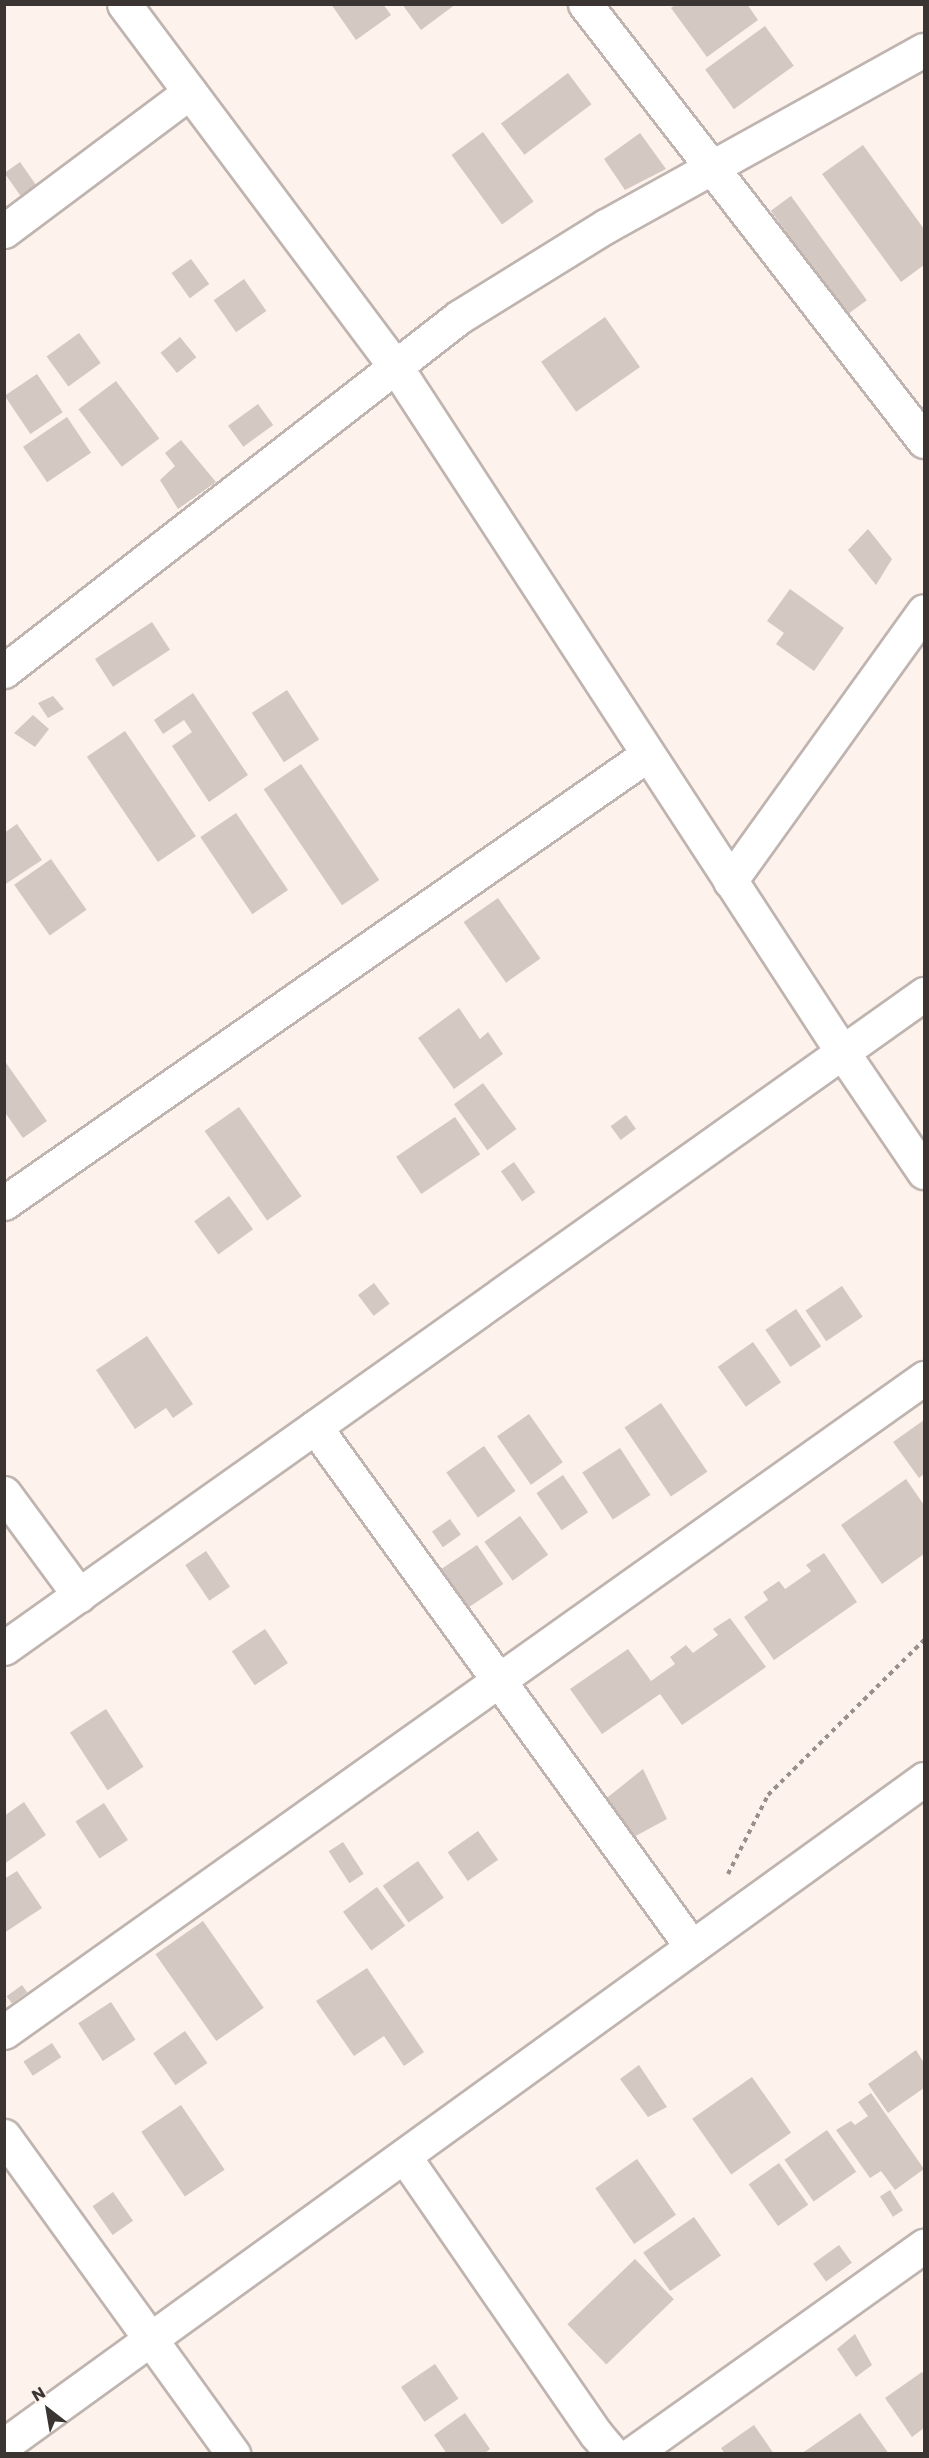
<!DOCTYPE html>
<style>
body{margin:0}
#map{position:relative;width:929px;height:2458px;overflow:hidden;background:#fef2ed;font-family:Poppins,sans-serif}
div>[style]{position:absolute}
.building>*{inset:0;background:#d4c8c3;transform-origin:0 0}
.path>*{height:4px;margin-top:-2px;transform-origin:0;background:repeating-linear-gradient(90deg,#98908d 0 4.5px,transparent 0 9px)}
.roads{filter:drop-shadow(2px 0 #bfb4af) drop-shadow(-2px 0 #bfb4af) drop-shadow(0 2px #bfb4af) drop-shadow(0 -2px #bfb4af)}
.minor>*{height:33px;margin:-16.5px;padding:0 16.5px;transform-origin:16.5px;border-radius:16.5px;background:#fff}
span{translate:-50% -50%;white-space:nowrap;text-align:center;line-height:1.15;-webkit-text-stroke:5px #fef2ed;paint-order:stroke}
.frame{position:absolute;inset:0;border:6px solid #3a3533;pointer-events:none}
.north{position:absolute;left:18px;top:2380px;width:60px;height:60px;-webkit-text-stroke:4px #fef2ed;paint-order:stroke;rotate:329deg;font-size:16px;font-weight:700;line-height:24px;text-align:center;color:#3a3533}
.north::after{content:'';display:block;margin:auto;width:21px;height:27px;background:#3a3533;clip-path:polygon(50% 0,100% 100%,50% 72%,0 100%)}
</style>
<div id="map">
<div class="building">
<i style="clip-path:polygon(331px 4px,383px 4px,391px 15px,356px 40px)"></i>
<i style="clip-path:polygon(402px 4px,456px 4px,421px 30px)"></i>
<i style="clip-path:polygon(676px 4px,747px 4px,758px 20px,707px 57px,671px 8px)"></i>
<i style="left:765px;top:26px;width:49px;height:74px;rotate:54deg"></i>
<i style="left:568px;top:73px;width:39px;height:84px;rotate:53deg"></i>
<i style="left:483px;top:132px;width:86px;height:39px;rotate:54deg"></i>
<i style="clip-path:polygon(640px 133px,666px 169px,625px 190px,604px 159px)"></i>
<i style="clip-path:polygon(863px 145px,924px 229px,924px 265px,901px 282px,822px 174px)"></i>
<i style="left:20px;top:162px;width:28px;height:19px;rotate:55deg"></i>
<i style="left:791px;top:196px;width:129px;height:25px;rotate:54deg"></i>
<i style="left:191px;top:259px;width:31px;height:24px;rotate:54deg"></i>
<i style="left:244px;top:279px;width:39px;height:37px;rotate:55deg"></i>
<i style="left:605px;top:317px;width:61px;height:78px;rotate:55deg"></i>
<i style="left:79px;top:333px;width:37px;height:40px;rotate:54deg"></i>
<i style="left:180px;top:337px;width:26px;height:25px;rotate:51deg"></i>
<i style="left:37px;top:374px;width:46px;height:39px;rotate:56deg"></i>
<i style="left:116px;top:381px;width:72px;height:47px;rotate:53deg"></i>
<i style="left:258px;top:404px;width:26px;height:37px;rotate:54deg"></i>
<i style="left:67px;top:417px;width:43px;height:53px;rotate:56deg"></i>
<i style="clip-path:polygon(181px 440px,216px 482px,178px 509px,160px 480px,175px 466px,165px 453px)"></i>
<i style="clip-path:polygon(868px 529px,892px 559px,876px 585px,848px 550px)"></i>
<i style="clip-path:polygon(790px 589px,844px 628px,814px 671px,776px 644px,784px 633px,767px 621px)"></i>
<i style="left:152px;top:622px;width:33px;height:68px;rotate:57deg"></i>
<i style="left:287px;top:690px;width:59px;height:42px;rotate:57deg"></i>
<i style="clip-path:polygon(193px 693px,248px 775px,209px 802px,172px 746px,192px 732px,184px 720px,163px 734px,154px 720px)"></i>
<i style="clip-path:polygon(53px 696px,64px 709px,48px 718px,38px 703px)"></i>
<i style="clip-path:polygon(33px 715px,49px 729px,35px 747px,14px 733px)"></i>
<i style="left:125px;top:731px;width:127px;height:46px;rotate:56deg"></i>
<i style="left:301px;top:764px;width:140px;height:45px;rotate:56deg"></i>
<i style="left:236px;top:813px;width:93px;height:43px;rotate:56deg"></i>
<i style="clip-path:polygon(17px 824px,42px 860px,4px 885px,4px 833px)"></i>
<i style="left:51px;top:859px;width:62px;height:45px;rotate:55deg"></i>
<i style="left:498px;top:898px;width:74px;height:42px;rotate:55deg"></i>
<i style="clip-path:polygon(459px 1008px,480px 1039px,488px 1032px,503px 1054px,454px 1089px,418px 1038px)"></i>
<i style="clip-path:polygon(4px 1060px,47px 1121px,23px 1138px,4px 1111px)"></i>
<i style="left:483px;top:1083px;width:57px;height:36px;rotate:54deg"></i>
<i style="left:239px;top:1107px;width:109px;height:42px;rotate:55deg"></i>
<i style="left:626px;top:1115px;width:17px;height:19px;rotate:54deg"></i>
<i style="left:455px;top:1117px;width:45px;height:71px;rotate:56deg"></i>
<i style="left:514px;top:1162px;width:37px;height:16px;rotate:55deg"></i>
<i style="left:229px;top:1196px;width:41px;height:43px;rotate:54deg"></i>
<i style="left:374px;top:1283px;width:26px;height:20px;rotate:53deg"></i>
<i style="left:842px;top:1286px;width:37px;height:44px;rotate:56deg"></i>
<i style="left:796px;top:1309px;width:45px;height:37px;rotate:56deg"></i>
<i style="clip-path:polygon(147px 1336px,193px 1404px,173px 1418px,166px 1408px,135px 1429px,96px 1370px)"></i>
<i style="left:753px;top:1342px;width:49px;height:43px;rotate:55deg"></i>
<i style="left:661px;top:1403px;width:83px;height:44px;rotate:56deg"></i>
<i style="left:529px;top:1414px;width:59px;height:39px;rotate:55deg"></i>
<i style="clip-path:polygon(924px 1420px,924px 1474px,919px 1478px,893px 1442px)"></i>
<i style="left:484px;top:1446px;width:55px;height:46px;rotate:55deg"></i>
<i style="left:620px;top:1448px;width:56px;height:45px;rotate:57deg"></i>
<i style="left:563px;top:1475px;width:45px;height:32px;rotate:56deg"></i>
<i style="clip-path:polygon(906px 1479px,924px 1505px,924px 1554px,882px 1584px,841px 1525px)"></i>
<i style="left:520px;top:1516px;width:48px;height:44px;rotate:54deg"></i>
<i style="left:450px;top:1519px;width:19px;height:22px;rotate:55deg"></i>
<i style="left:477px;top:1545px;width:47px;height:47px;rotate:56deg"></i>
<i style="left:206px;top:1551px;width:43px;height:25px;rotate:56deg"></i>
<i style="clip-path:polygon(824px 1553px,857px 1602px,774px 1660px,744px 1617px,768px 1600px,763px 1592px,779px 1581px,785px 1589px,811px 1571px,806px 1565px)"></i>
<i style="clip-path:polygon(730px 1618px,766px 1667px,682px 1725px,660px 1694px,602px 1734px,570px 1689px,628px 1649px,651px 1681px,675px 1664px,670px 1657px,686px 1645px,693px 1653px,718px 1635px,713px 1629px)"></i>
<i style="left:265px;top:1629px;width:41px;height:40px;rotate:56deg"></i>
<i style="left:106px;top:1709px;width:69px;height:43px;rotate:57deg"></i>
<i style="clip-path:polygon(643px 1769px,667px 1819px,632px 1838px,603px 1801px)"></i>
<i style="clip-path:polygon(24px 1802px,46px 1835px,4px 1864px,4px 1816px)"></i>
<i style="left:104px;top:1803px;width:44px;height:34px;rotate:57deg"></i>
<i style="left:478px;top:1831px;width:35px;height:37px;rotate:55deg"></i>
<i style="left:343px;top:1842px;width:38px;height:17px;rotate:57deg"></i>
<i style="left:418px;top:1861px;width:45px;height:43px;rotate:55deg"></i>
<i style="clip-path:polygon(17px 1871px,42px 1908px,4px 1933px,4px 1879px)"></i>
<i style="left:377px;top:1887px;width:48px;height:42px;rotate:54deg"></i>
<i style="left:203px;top:1921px;width:106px;height:58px;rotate:55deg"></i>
<i style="clip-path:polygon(367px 1968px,424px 2052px,404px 2066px,384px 2036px,354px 2056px,316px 2001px)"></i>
<i style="left:22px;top:1985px;width:9px;height:19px;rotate:54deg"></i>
<i style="left:111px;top:2002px;width:45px;height:39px;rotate:57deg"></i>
<i style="left:185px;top:2031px;width:39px;height:39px;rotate:55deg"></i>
<i style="left:52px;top:2043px;width:17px;height:34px;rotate:57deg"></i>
<i style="clip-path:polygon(916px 2050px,924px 2063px,924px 2088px,888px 2113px,868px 2084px)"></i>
<i style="clip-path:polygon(639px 2065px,667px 2107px,648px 2117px,620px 2079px)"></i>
<i style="left:752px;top:2077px;width:68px;height:73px;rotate:55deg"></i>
<i style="clip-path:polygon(871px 2093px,924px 2169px,895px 2190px,881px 2171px,870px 2178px,836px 2130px,851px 2121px,855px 2125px,868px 2116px,858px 2102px)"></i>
<i style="left:181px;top:2105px;width:78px;height:48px;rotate:56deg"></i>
<i style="left:827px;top:2130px;width:51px;height:52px;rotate:55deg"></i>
<i style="left:637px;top:2159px;width:68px;height:51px;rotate:55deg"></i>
<i style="left:779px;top:2163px;width:51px;height:37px;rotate:55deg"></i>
<i style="left:890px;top:2190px;width:24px;height:12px;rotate:57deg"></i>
<i style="left:113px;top:2192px;width:35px;height:25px;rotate:55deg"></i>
<i style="left:694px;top:2217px;width:47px;height:62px;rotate:55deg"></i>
<i style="left:839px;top:2245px;width:22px;height:32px;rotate:54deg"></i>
<i style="left:635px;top:2259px;width:56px;height:94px;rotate:46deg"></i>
<i style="clip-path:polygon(855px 2334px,872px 2365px,856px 2377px,837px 2349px)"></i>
<i style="left:435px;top:2364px;width:42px;height:41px;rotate:56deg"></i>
<i style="clip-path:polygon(922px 2372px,924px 2375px,924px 2428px,912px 2437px,885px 2398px)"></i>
<i style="clip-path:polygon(465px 2413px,490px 2449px,484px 2454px,447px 2454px,434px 2435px)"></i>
<i style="clip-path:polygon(860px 2413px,889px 2454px,801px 2454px)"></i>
<i style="clip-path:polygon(754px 2425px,774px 2454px,725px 2454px,721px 2448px)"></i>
</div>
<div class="path">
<i style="left:728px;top:1874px;width:89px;rotate:-63.1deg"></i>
<i style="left:768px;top:1795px;width:220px;rotate:-44.8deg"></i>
</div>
<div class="roads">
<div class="minor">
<i style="left:124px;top:4px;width:454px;rotate:53.2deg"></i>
<i style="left:396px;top:367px;width:819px;rotate:56.91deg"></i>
<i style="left:843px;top:1053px;width:144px;rotate:55.8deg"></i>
<i style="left:585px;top:4px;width:553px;rotate:52.2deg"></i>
<i style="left:4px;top:231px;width:232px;rotate:-36.8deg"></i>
<i style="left:4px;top:671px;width:576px;rotate:-37.88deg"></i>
<i style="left:459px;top:317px;width:173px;rotate:-31.8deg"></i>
<i style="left:606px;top:226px;width:363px;rotate:-29deg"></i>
<i style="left:730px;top:881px;width:332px;rotate:-54.3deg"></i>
<i style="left:4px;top:1203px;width:784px;rotate:-34.87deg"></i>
<i style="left:315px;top:1427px;width:642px;rotate:54.06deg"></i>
<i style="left:4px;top:1493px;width:127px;rotate:53.7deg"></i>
<i style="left:4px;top:1648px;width:1129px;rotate:-35.41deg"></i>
<i style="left:4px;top:2032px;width:1129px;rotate:-35.41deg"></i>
<i style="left:4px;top:2136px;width:392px;rotate:54.2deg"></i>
<i style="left:404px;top:2156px;width:338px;rotate:55.4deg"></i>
<i style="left:596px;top:2434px;width:26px;rotate:50deg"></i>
<i style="left:4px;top:2445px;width:1136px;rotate:-35.9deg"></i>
<i style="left:632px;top:2454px;width:359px;rotate:-35.5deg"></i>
</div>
</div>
<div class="frame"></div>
<div class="north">N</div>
</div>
